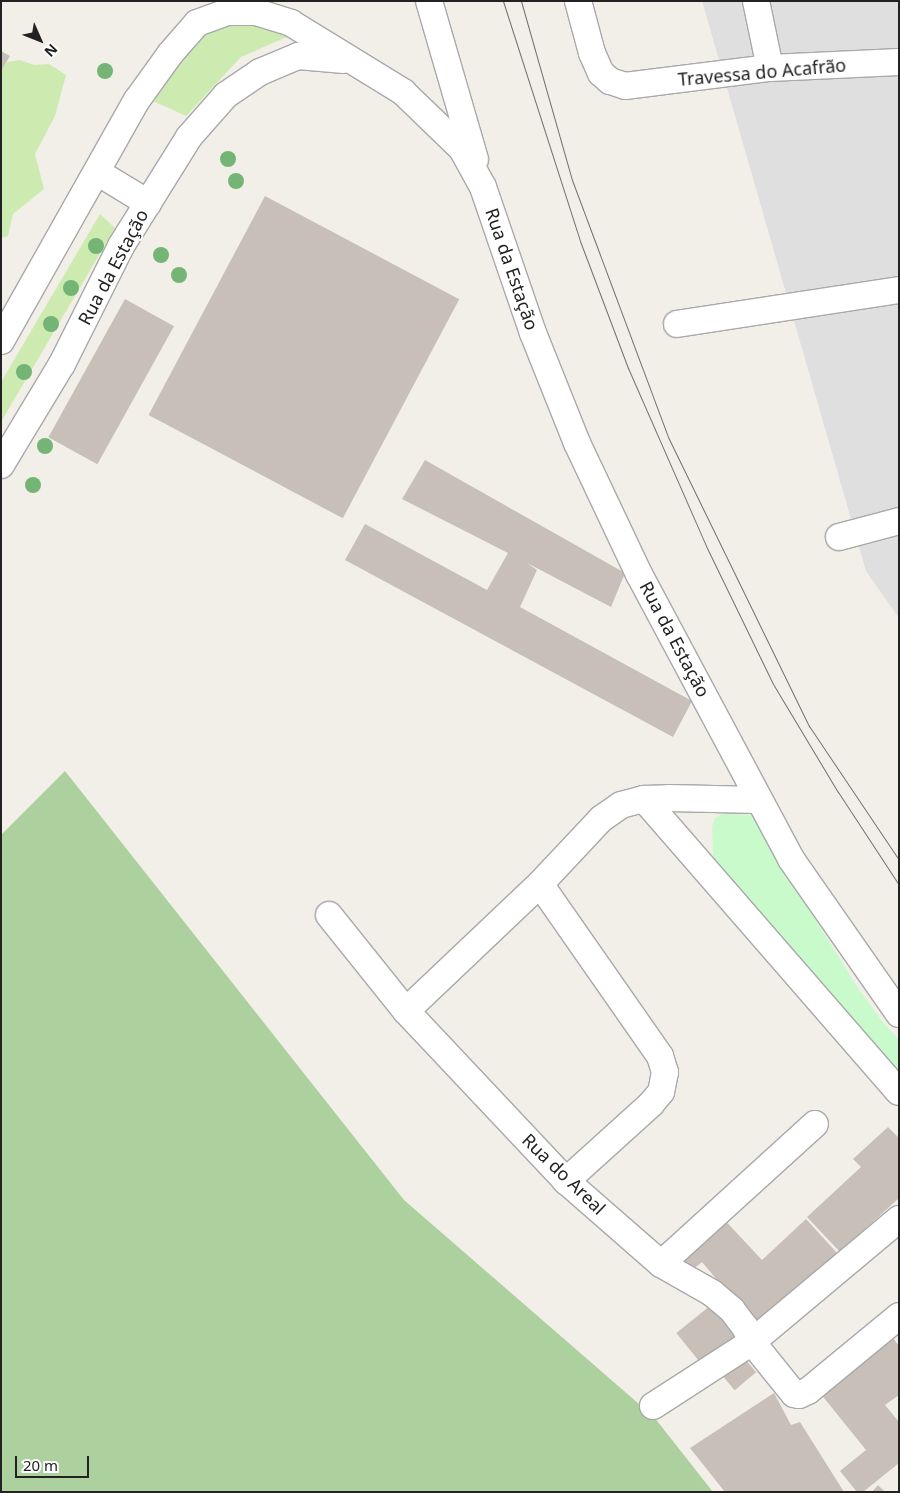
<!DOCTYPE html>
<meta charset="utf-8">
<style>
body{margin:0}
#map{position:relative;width:900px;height:1493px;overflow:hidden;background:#f2efe9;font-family:"Noto Sans",sans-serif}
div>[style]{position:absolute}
.residential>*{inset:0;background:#e0dfdf}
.grass>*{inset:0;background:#cdebb0}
.forest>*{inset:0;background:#add19e}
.park>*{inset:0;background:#c8facc}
.building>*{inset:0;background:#c7bfb8;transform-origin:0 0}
.roads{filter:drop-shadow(1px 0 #a9a9a9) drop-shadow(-1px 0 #a9a9a9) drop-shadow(0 1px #a9a9a9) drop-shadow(0 -1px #a9a9a9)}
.minor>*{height:26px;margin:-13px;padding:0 13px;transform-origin:13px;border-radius:13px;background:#fff}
.tram>*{height:1px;margin:-0.5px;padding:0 0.5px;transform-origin:0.5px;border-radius:0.5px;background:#707070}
.trees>*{width:16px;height:16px;margin:-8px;border-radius:50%;background:#74b475}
span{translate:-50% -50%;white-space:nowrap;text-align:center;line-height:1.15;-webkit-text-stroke:4px #fff;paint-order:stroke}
.street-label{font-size:18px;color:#222}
.frame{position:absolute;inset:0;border:2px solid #222;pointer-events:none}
.north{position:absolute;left:15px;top:15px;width:50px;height:50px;-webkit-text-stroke:4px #fff;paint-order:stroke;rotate:134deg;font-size:14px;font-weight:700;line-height:20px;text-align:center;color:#222}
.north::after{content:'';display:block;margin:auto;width:18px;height:22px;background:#222;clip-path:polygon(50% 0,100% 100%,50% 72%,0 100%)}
.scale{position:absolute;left:15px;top:1456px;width:74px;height:22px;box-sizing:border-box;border:2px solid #222;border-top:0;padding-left:6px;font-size:15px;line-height:18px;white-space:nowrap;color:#222;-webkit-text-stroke:4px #fff;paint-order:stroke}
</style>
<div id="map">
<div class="residential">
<i style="clip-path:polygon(702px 1px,899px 1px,899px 618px,866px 571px)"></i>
</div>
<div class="grass">
<i style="clip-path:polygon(226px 17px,262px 25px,289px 36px,241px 57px,186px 116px,151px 100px,196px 35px)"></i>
<i style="clip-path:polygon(20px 60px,34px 65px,49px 64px,66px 75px,55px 116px,35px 154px,44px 189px,13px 214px,8px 236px,1px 238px,1px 71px,7px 62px)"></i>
<i style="clip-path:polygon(100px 214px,115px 228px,1px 422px,1px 382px)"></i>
</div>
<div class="forest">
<i style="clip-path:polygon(65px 771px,404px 1200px,654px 1417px,713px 1492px,1px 1492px,1px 835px)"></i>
</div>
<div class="park">
<i style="clip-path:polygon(723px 814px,757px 815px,774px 853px,858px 988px,882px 1021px,899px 1040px,899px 1080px,720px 874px,713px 856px,712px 827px,715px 818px)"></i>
</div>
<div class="building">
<i style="clip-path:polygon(1px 51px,10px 56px,1px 71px)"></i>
<i style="left:265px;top:196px;width:220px;height:248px;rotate:28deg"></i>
<i style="left:125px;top:299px;width:56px;height:158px;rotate:29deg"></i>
<i style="clip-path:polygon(425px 460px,625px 573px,611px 607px,527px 563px,537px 570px,520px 607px,692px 701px,673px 737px,345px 560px,365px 524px,487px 590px,508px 553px,402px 499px)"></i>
<i style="clip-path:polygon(888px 1127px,899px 1138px,899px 1198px,840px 1252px,807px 1217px,861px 1167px,853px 1159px)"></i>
<i style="clip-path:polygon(719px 1214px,762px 1260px,806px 1219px,837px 1253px,757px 1327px,702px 1262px,692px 1270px,677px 1253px)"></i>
<i style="left:716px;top:1301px;width:40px;height:51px;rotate:51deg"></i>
<i style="clip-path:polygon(893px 1338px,899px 1346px,899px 1395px,885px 1405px,899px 1422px,899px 1463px,863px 1492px,857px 1492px,840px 1471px,866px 1450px,820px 1393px)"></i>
<i style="left:740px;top:1353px;width:25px;height:28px;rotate:50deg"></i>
<i style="clip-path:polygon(774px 1393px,791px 1425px,800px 1422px,844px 1492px,725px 1492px,690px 1448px)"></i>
<i style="clip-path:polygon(878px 1485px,885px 1492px,872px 1492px)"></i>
</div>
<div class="roads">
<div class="minor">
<i style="left:429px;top:1px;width:165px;rotate:73.8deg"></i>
<i style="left:578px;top:1px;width:54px;rotate:74.9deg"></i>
<i style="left:592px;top:53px;width:22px;rotate:66deg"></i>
<i style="left:601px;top:73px;width:12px;rotate:42deg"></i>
<i style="left:610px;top:81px;width:16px;rotate:18deg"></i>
<i style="left:625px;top:86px;width:146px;rotate:-7.1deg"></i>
<i style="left:770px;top:68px;width:129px;rotate:-2.7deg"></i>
<i style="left:756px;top:1px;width:68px;rotate:78.2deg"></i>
<i style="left:97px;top:172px;width:60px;rotate:31.3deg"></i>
<i style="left:677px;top:324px;width:225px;rotate:-8.7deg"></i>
<i style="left:1px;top:341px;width:277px;rotate:-60.6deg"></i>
<i style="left:137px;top:100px;width:57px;rotate:-54.3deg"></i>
<i style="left:170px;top:54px;width:41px;rotate:-48.9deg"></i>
<i style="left:197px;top:23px;width:33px;rotate:-20deg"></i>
<i style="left:228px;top:12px;width:28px"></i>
<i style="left:256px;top:12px;width:37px;rotate:17deg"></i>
<i style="left:291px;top:23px;width:132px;rotate:31.6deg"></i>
<i style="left:403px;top:92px;width:82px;rotate:44deg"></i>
<i style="left:462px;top:149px;width:43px;rotate:61.1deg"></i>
<i style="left:483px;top:187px;width:154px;rotate:71.1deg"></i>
<i style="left:533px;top:333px;width:118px;rotate:68.2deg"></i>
<i style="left:577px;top:443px;width:145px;rotate:64.7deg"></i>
<i style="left:639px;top:574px;width:323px;rotate:61.9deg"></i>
<i style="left:791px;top:859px;width:189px;rotate:55.1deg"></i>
<i style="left:1px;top:465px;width:118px;rotate:-58.9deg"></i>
<i style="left:62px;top:364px;width:132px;rotate:-63.4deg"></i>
<i style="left:121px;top:246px;width:128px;rotate:-58deg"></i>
<i style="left:189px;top:137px;width:56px;rotate:-48.6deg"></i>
<i style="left:226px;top:95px;width:41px;rotate:-34.1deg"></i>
<i style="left:260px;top:72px;width:41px;rotate:-22.8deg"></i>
<i style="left:298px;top:56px;width:46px;rotate:5deg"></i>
<i style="left:839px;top:537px;width:62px;rotate:-14.9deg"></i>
<i style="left:644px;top:799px;width:388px;rotate:49deg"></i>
<i style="left:540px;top:884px;width:210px;rotate:55.1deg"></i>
<i style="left:660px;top:1056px;width:17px;rotate:73deg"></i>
<i style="left:665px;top:1072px;width:20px;rotate:101deg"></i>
<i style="left:661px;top:1092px;width:16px;rotate:130deg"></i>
<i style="left:651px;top:1104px;width:115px;rotate:137.8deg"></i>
<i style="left:329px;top:915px;width:123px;rotate:51.3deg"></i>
<i style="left:406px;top:1011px;width:233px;rotate:46.7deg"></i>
<i style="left:566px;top:1181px;width:126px;rotate:41.1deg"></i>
<i style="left:661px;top:1264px;width:59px;rotate:29.6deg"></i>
<i style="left:712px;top:1293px;width:26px;rotate:40deg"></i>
<i style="left:732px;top:1310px;width:21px;rotate:53deg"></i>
<i style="left:745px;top:1327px;width:17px;rotate:65deg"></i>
<i style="left:752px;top:1342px;width:67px;rotate:51.1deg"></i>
<i style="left:794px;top:1394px;width:5px;rotate:11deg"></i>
<i style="left:799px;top:1395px;width:10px;rotate:-24deg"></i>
<i style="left:808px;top:1391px;width:118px;rotate:-39.5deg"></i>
<i style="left:406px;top:1011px;width:185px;rotate:-43.5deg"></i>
<i style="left:540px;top:884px;width:89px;rotate:-46.8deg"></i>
<i style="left:601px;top:819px;width:24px;rotate:-35deg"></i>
<i style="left:621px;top:805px;width:24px;rotate:-15deg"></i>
<i style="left:644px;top:799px;width:25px;rotate:-2deg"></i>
<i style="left:669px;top:798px;width:89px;rotate:1.3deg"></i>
<i style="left:661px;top:1264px;width:208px;rotate:-42.3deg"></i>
<i style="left:653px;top:1406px;width:118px;rotate:-32.9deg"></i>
<i style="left:752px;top:1342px;width:192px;rotate:-39.9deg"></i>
</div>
</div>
<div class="tram">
<i style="left:503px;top:1px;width:252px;rotate:72.2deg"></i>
<i style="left:580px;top:241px;width:136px;rotate:69.3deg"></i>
<i style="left:628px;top:368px;width:194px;rotate:66.3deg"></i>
<i style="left:706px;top:546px;width:153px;rotate:64.1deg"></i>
<i style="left:773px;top:684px;width:126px;rotate:59deg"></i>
<i style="left:838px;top:792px;width:111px;rotate:56.7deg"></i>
<i style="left:521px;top:1px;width:186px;rotate:74.1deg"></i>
<i style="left:572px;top:180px;width:274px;rotate:69.5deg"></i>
<i style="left:668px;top:437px;width:322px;rotate:64deg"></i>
<i style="left:809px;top:726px;width:161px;rotate:56.1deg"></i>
</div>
<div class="trees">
<i style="left:105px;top:71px"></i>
<i style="left:228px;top:159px"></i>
<i style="left:236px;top:181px"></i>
<i style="left:96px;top:246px"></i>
<i style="left:161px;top:255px"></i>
<i style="left:179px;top:275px"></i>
<i style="left:71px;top:288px"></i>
<i style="left:51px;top:324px"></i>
<i style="left:24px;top:372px"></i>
<i style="left:45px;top:446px"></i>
<i style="left:33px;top:485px"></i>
</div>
<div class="street-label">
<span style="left:762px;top:72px;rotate:-5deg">Travessa do Acafrão</span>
<span style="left:113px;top:267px;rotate:-62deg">Rua da Estação</span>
<span style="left:512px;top:269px;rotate:71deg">Rua da Estação</span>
<span style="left:675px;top:639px;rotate:62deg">Rua da Estação</span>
<span style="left:564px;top:1174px;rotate:44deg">Rua do Areal</span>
</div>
<div class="frame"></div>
<div class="north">N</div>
<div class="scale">20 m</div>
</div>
